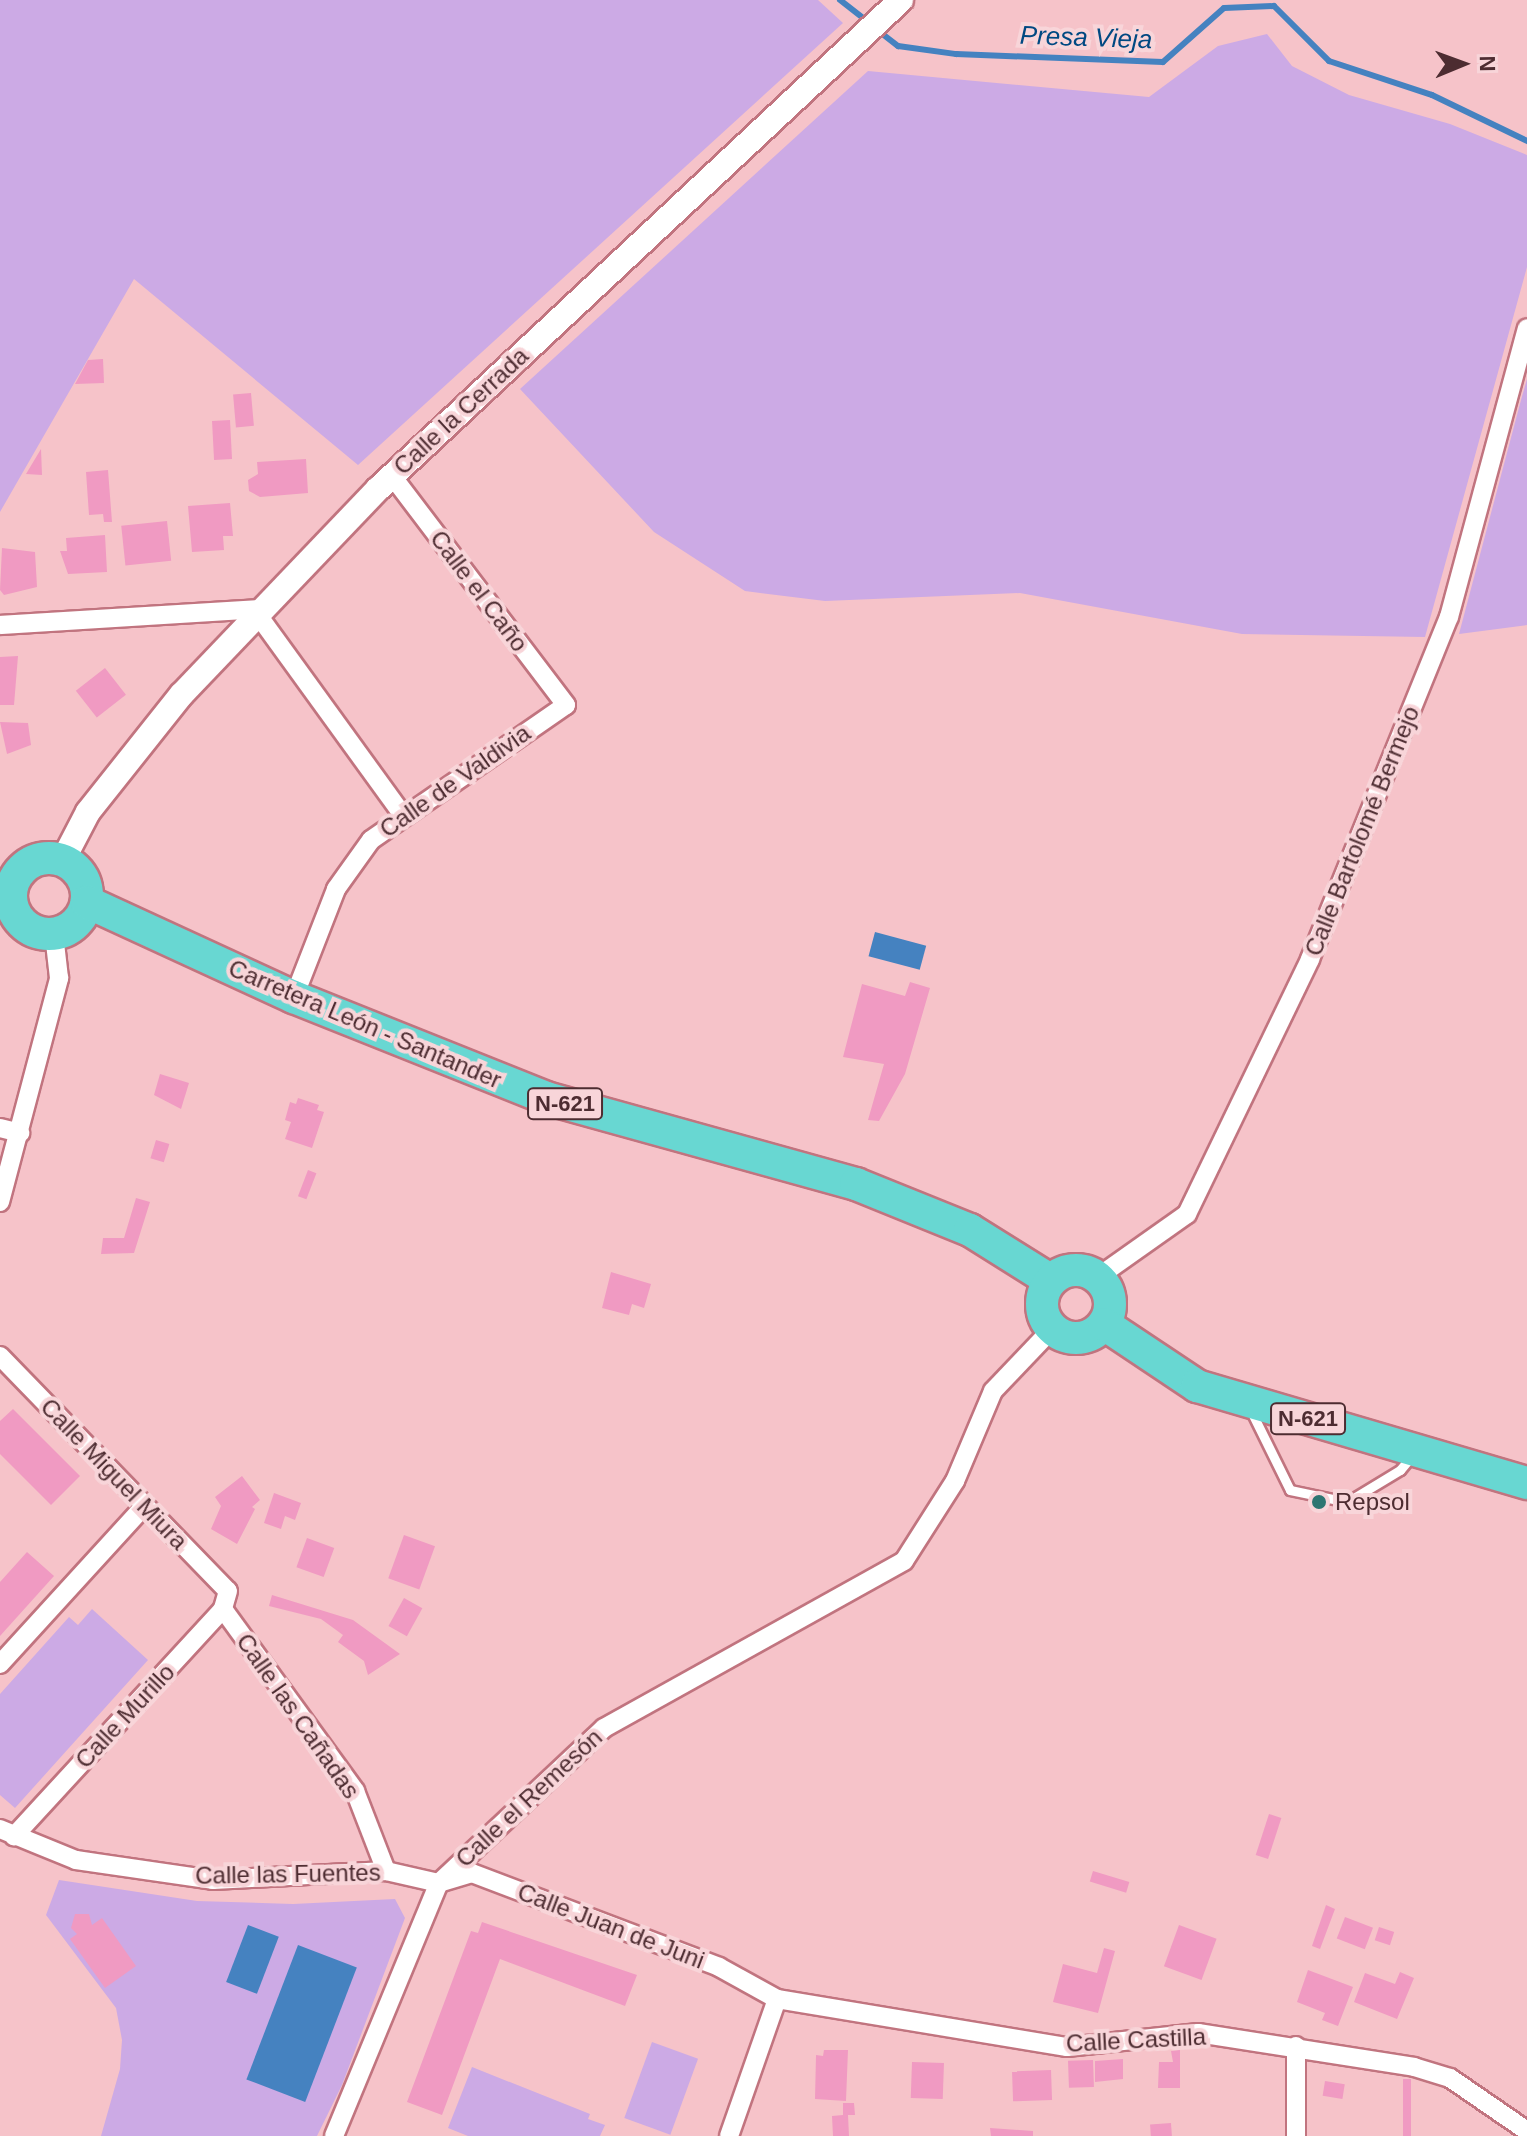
<!DOCTYPE html>
<meta charset="utf-8">
<style>
body{margin:0}
#map{position:relative;width:1527px;height:2136px;overflow:hidden;background:#f6c3c9;font-family:Arial,sans-serif}
div>[style]{position:absolute}
.green>*{inset:0;background:#ccaae5;transform-origin:0 0}
.water>*{inset:0;background:#4582c0;transform-origin:0 0}
.stream>*{height:6px;margin:-3px;padding:0 3px;transform-origin:3px;border-radius:3px;background:#4582c0}
.building>*{inset:0;background:#f09ac2;transform-origin:0 0}
.roads{filter:drop-shadow(2px 0 #c1747f) drop-shadow(-2px 0 #c1747f) drop-shadow(0 2px #c1747f) drop-shadow(0 -2px #c1747f)}
.service>*{height:9px;margin:-4.5px;padding:0 4.5px;transform-origin:4.5px;border-radius:4.5px;background:#fff}
.minor>*{height:18px;margin:-9px;padding:0 9px;transform-origin:9px;border-radius:9px;background:#fff}
.tertiary>*{height:24px;margin:-12px;padding:0 12px;transform-origin:12px;border-radius:12px;background:#fff}
.trunk>*{height:32px;margin:-16px;padding:0 16px;transform-origin:16px;border-radius:16px;background:#68d7d2}
.trunk>.ring{margin:-16px;padding:0;box-sizing:content-box;background:none;border:32px solid #68d7d2;border-radius:50%}
.dots>*{width:22px;height:22px;translate:-50% -50%;box-sizing:border-box;border:4px solid #f8d5d9;border-radius:50%}
span{translate:-50% -50%;white-space:nowrap;text-align:center;line-height:1.15;-webkit-text-stroke:8px #f8d5d9;paint-order:stroke}
.shield-label span{padding:2px 6px;background:#f8d5d9;border:2px solid;border-radius:6px;-webkit-text-stroke-width:0}
.shield-label{font-size:22px;color:#4d2c31;font-weight:700}
.street-label{font-size:24px;color:#4d2c31}
.poi-label{font-size:24px;color:#4d2c31}
.left{translate:0 -50%;text-align:left}
.water-label{font-size:26px;color:#004982;font-style:italic}
.north{position:absolute;left:1423px;top:24px;width:80px;height:80px;-webkit-text-stroke:6px #f8d5d9;paint-order:stroke;rotate:89deg;font-size:22px;font-weight:700;line-height:32px;text-align:center;color:#4d2c31}
.north::after{content:'';display:block;margin:auto;width:28px;height:36px;background:#4d2c31;clip-path:polygon(50% 0,100% 100%,50% 72%,0 100%)}
</style>
<div id="map">
<div class="green">
<i style="clip-path:polygon(0 0,818px 0,843px 23px,358px 465px,134px 279px,0 512px)"></i>
<i style="clip-path:polygon(1267px 34px,1292px 66px,1349px 95px,1450px 124px,1527px 155px,1527px 267px,1425px 637px,1242px 634px,1020px 593px,825px 601px,745px 591px,654px 532px,520px 389px,868px 71px,1149px 97px,1218px 46px)"></i>
<i style="clip-path:polygon(1527px 379px,1527px 625px,1459px 634px,1521px 400px)"></i>
<i style="clip-path:polygon(92px 1609px,148px 1660px,15px 1808px,0 1795px,0 1694px,69px 1617px,78px 1625px)"></i>
<i style="clip-path:polygon(59px 1880px,197px 1901px,293px 1904px,395px 1899px,405px 1918px,342px 2085px,317px 2136px,101px 2136px,120px 2069px,122px 2040px,116px 2008px,46px 1915px)"></i>
<i style="left:652px;top:2042px;width:49px;height:81px;rotate:20deg"></i>
<i style="clip-path:polygon(472px 2067px,590px 2114px,588px 2119px,605px 2125px,600px 2136px,468px 2136px,448px 2128px)"></i>
</div>
<div class="water">
<i style="left:875px;top:932px;width:53px;height:25px;rotate:15deg"></i>
<i style="left:248px;top:1925px;width:33px;height:61px;rotate:21deg"></i>
<i style="left:298px;top:1945px;width:63px;height:144px;rotate:21deg"></i>
</div>
<div class="stream">
<i style="left:840px;top:0;width:36px;rotate:38deg"></i>
<i style="left:876px;top:29px;width:28px;rotate:38deg"></i>
<i style="left:898px;top:46px;width:59px;rotate:7.9deg"></i>
<i style="left:956px;top:54px;width:207px;rotate:2.2deg"></i>
<i style="left:1163px;top:62px;width:81px;rotate:-41.5deg"></i>
<i style="left:1224px;top:8px;width:50px;rotate:-2.3deg"></i>
<i style="left:1274px;top:6px;width:78px;rotate:45deg"></i>
<i style="left:1329px;top:61px;width:108px;rotate:18.3deg"></i>
<i style="left:1432px;top:95px;width:106px;rotate:25.8deg"></i>
</div>
<div class="building">
<i style="clip-path:polygon(103px 359px,104px 383px,75px 384px,88px 360px)"></i>
<i style="left:251px;top:393px;width:33px;height:18px;rotate:85deg"></i>
<i style="left:230px;top:420px;width:39px;height:18px;rotate:87deg"></i>
<i style="clip-path:polygon(41px 449px,42px 475px,26px 474px)"></i>
<i style="clip-path:polygon(306px 459px,308px 493px,260px 497px,249px 491px,248px 480px,258px 474px,257px 462px)"></i>
<i style="clip-path:polygon(108px 470px,112px 522px,104px 522px,103px 514px,89px 515px,86px 472px)"></i>
<i style="clip-path:polygon(230px 503px,233px 536px,223px 536px,224px 550px,192px 552px,188px 506px)"></i>
<i style="left:167px;top:521px;width:40px;height:46px;rotate:84deg"></i>
<i style="clip-path:polygon(105px 535px,107px 572px,68px 574px,60px 551px,67px 551px,66px 538px)"></i>
<i style="clip-path:polygon(2px 548px,35px 552px,37px 587px,4px 595px,0 590px)"></i>
<i style="clip-path:polygon(18px 656px,14px 705px,0 705px,0 657px)"></i>
<i style="left:105px;top:668px;width:34px;height:37px;rotate:52deg"></i>
<i style="clip-path:polygon(0 722px,28px 723px,31px 745px,7px 754px)"></i>
<i style="clip-path:polygon(910px 982px,930px 988px,905px 1074px,879px 1121px,868px 1120px,884px 1064px,843px 1057px,862px 984px,905px 996px)"></i>
<i style="clip-path:polygon(160px 1074px,189px 1083px,181px 1109px,154px 1095px)"></i>
<i style="clip-path:polygon(298px 1098px,319px 1105px,317px 1110px,324px 1112px,312px 1148px,285px 1139px,291px 1122px,285px 1120px,290px 1102px,296px 1104px)"></i>
<i style="left:156px;top:1140px;width:14px;height:19px;rotate:17deg"></i>
<i style="left:308px;top:1170px;width:9px;height:28px;rotate:21deg"></i>
<i style="clip-path:polygon(136px 1198px,150px 1202px,134px 1253px,101px 1254px,103px 1238px,124px 1238px)"></i>
<i style="clip-path:polygon(611px 1272px,651px 1284px,644px 1308px,632px 1304px,629px 1315px,602px 1308px)"></i>
<i style="clip-path:polygon(13px 1409px,80px 1476px,51px 1505px,0 1454px,0 1421px)"></i>
<i style="clip-path:polygon(242px 1476px,260px 1500px,252px 1507px,255px 1509px,237px 1544px,211px 1529px,221px 1506px,215px 1497px)"></i>
<i style="clip-path:polygon(274px 1493px,301px 1503px,295px 1520px,285px 1516px,281px 1529px,264px 1523px)"></i>
<i style="left:404px;top:1535px;width:33px;height:46px;rotate:20deg"></i>
<i style="left:307px;top:1538px;width:29px;height:31px;rotate:20deg"></i>
<i style="clip-path:polygon(27px 1552px,54px 1576px,0 1636px,0 1582px)"></i>
<i style="clip-path:polygon(272px 1595px,353px 1620px,400px 1654px,368px 1675px,364px 1661px,338px 1642px,343px 1635px,321px 1619px,269px 1606px)"></i>
<i style="left:404px;top:1598px;width:21px;height:32px;rotate:29deg"></i>
<i style="left:1269px;top:1814px;width:13px;height:43px;rotate:18deg"></i>
<i style="left:1093px;top:1871px;width:38px;height:11px;rotate:17deg"></i>
<i style="clip-path:polygon(1326px 1905px,1335px 1909px,1320px 1949px,1312px 1946px)"></i>
<i style="clip-path:polygon(75px 1914px,89px 1914px,92px 1925px,102px 1918px,136px 1966px,105px 1988px,70px 1939px,77px 1934px,71px 1928px)"></i>
<i style="left:1345px;top:1917px;width:30px;height:23px;rotate:21deg"></i>
<i style="clip-path:polygon(482px 1922px,637px 1975px,625px 2006px,500px 1959px,442px 2115px,407px 2102px,471px 1931px,478px 1933px)"></i>
<i style="left:1179px;top:1925px;width:40px;height:44px;rotate:20deg"></i>
<i style="left:1379px;top:1927px;width:16px;height:14px;rotate:18deg"></i>
<i style="clip-path:polygon(1104px 1948px,1115px 1951px,1098px 2013px,1053px 2002px,1063px 1964px,1097px 1973px)"></i>
<i style="clip-path:polygon(1308px 1970px,1353px 1987px,1338px 2026px,1322px 2020px,1325px 2013px,1297px 2002px)"></i>
<i style="clip-path:polygon(1400px 1972px,1414px 1978px,1397px 2019px,1354px 2002px,1365px 1973px,1395px 1984px)"></i>
<i style="clip-path:polygon(824px 2050px,848px 2050px,846px 2101px,815px 2099px,816px 2055px,823px 2056px)"></i>
<i style="clip-path:polygon(1180px 2050px,1180px 2088px,1158px 2088px,1159px 2062px,1173px 2062px,1171px 2051px)"></i>
<i style="clip-path:polygon(1123px 2059px,1123px 2079px,1095px 2082px,1095px 2061px)"></i>
<i style="left:1093px;top:2060px;width:27px;height:25px;rotate:88deg"></i>
<i style="left:912px;top:2062px;width:32px;height:36px;rotate:2deg"></i>
<i style="left:1051px;top:2070px;width:30px;height:39px;rotate:88deg"></i>
<i style="left:1403px;top:2079px;width:8px;height:57px"></i>
<i style="left:1325px;top:2081px;width:20px;height:15px;rotate:9deg"></i>
<i style="clip-path:polygon(843px 2103px,854px 2103px,855px 2115px,848px 2115px,849px 2136px,833px 2136px,832px 2116px,843px 2115px)"></i>
<i style="left:1171px;top:2123px;width:13px;height:21px;rotate:86deg"></i>
<i style="clip-path:polygon(990px 2128px,1033px 2131px,1033px 2136px,991px 2136px)"></i>
</div>
<div class="roads">
<div class="service">
<i style="left:0;top:901px;width:11px;rotate:15deg"></i>
<i style="left:1251px;top:1411px;width:88px;rotate:63.7deg"></i>
<i style="left:1290px;top:1490px;width:58px;rotate:11.9deg"></i>
<i style="left:1347px;top:1502px;width:62px;rotate:-31.1deg"></i>
<i style="left:1400px;top:1470px;width:17px;rotate:-50deg"></i>
</div>
<div class="minor">
<i style="left:258px;top:615px;width:246px;rotate:54.1deg"></i>
<i style="left:0;top:625px;width:264px;rotate:-3.5deg"></i>
<i style="left:294px;top:997px;width:116px;rotate:-68.7deg"></i>
<i style="left:336px;top:889px;width:60px;rotate:-54.5deg"></i>
<i style="left:371px;top:840px;width:237px;rotate:-34.7deg"></i>
<i style="left:566px;top:705px;width:288px;rotate:-127.2deg"></i>
<i style="left:0;top:1128px;width:21px;rotate:14deg"></i>
<i style="left:0;top:1202px;width:232px;rotate:-75.2deg"></i>
<i style="left:59px;top:978px;width:44px;rotate:-96.5deg"></i>
<i style="left:1098px;top:1277px;width:109px;rotate:-35.3deg"></i>
<i style="left:1187px;top:1214px;width:283px;rotate:-64.2deg"></i>
<i style="left:1310px;top:959px;width:369px;rotate:-67.9deg"></i>
<i style="left:1449px;top:617px;width:299px;rotate:-74.9deg"></i>
<i style="left:0;top:1356px;width:327px;rotate:45.9deg"></i>
<i style="left:228px;top:1591px;width:19px;rotate:106deg"></i>
<i style="left:223px;top:1609px;width:309px;rotate:132.6deg"></i>
<i style="left:223px;top:1609px;width:225px;rotate:54deg"></i>
<i style="left:355px;top:1791px;width:86px;rotate:68.8deg"></i>
<i style="left:0;top:1664px;width:215px;rotate:-47.6deg"></i>
<i style="left:0;top:1829px;width:82px;rotate:22.2deg"></i>
<i style="left:76px;top:1860px;width:138px;rotate:8.3deg"></i>
<i style="left:213px;top:1880px;width:173px;rotate:-3deg"></i>
<i style="left:386px;top:1871px;width:54px;rotate:12.8deg"></i>
<i style="left:439px;top:1883px;width:34px;rotate:-17deg"></i>
<i style="left:472px;top:1873px;width:264px;rotate:20.8deg"></i>
<i style="left:719px;top:1967px;width:66px;rotate:28.9deg"></i>
<i style="left:777px;top:1999px;width:294px;rotate:9.4deg"></i>
<i style="left:1067px;top:2047px;width:132px;rotate:-6.1deg"></i>
<i style="left:1198px;top:2033px;width:219px;rotate:8.9deg"></i>
<i style="left:1414px;top:2067px;width:38px;rotate:17deg"></i>
<i style="left:1450px;top:2078px;width:93px;rotate:34.5deg"></i>
<i style="left:334px;top:2136px;width:274px;rotate:-67.5deg"></i>
<i style="left:439px;top:1883px;width:226px;rotate:-43.2deg"></i>
<i style="left:604px;top:1728px;width:343px;rotate:-29.1deg"></i>
<i style="left:904px;top:1561px;width:95px;rotate:-57.5deg"></i>
<i style="left:955px;top:1481px;width:98px;rotate:-67.1deg"></i>
<i style="left:993px;top:1391px;width:86px;rotate:-46.4deg"></i>
<i style="left:729px;top:2136px;width:145px;rotate:-70.7deg"></i>
<i style="left:1296px;top:2136px;width:90px;rotate:-90deg"></i>
</div>
<div class="tertiary">
<i style="left:63px;top:860px;width:54px;rotate:-62.5deg"></i>
<i style="left:88px;top:812px;width:151px;rotate:-51.5deg"></i>
<i style="left:182px;top:694px;width:284px;rotate:-46.3deg"></i>
<i style="left:378px;top:489px;width:716px;rotate:-43.08deg"></i>
</div>
<div class="trunk">
<i class="ring" style="left:11px;top:858px;width:44px;height:44px"></i>
<i style="left:87px;top:902px;width:228px;rotate:24.7deg"></i>
<i style="left:294px;top:997px;width:271px;rotate:21.8deg"></i>
<i style="left:546px;top:1098px;width:322px;rotate:15.5deg"></i>
<i style="left:856px;top:1184px;width:123px;rotate:22deg"></i>
<i style="left:970px;top:1230px;width:94px;rotate:32deg"></i>
<i class="ring" style="left:1042px;top:1270px;width:36px;height:36px"></i>
<i style="left:1104px;top:1324px;width:112px;rotate:33.7deg"></i>
<i style="left:1197px;top:1386px;width:344px;rotate:16.4deg"></i>
</div>
</div>
<div class="dots">
<i style="left:1319px;top:1502px;background:#2d7672"></i>
</div>
<div class="shield-label">
<span style="left:565px;top:1104px">N-621</span>
<span style="left:1308px;top:1419px">N-621</span>
</div>
<div class="street-label">
<span style="left:461px;top:411px;rotate:-43deg">Calle la Cerrada</span>
<span style="left:479px;top:591px;rotate:53deg">Calle el Caño</span>
<span style="left:455px;top:781px;rotate:-35deg">Calle de Valdivia</span>
<span style="left:1362px;top:831px;rotate:-68deg">Calle Bartolomé Bermejo</span>
<span style="left:365px;top:1024px;rotate:23deg">Carretera León - Santander</span>
<span style="left:114px;top:1474px;rotate:46deg">Calle Miguel Miura</span>
<span style="left:125px;top:1716px;rotate:-47deg">Calle Murillo</span>
<span style="left:298px;top:1716px;rotate:55deg">Calle las Cañadas</span>
<span style="left:529px;top:1798px;rotate:-43deg">Calle el Remesón</span>
<span style="left:288px;top:1874px;rotate:-1deg">Calle las Fuentes</span>
<span style="left:611px;top:1926px;rotate:21deg">Calle Juan de Juni</span>
<span style="left:1136px;top:2040px;rotate:-3deg">Calle Castilla</span>
</div>
<div class="poi-label">
<span class="left" style="left:1335px;top:1502px">Repsol</span>
</div>
<div class="water-label">
<span style="left:1086px;top:38px;rotate:2deg">Presa Vieja</span>
</div>
<div class="north">N</div>
</div>
